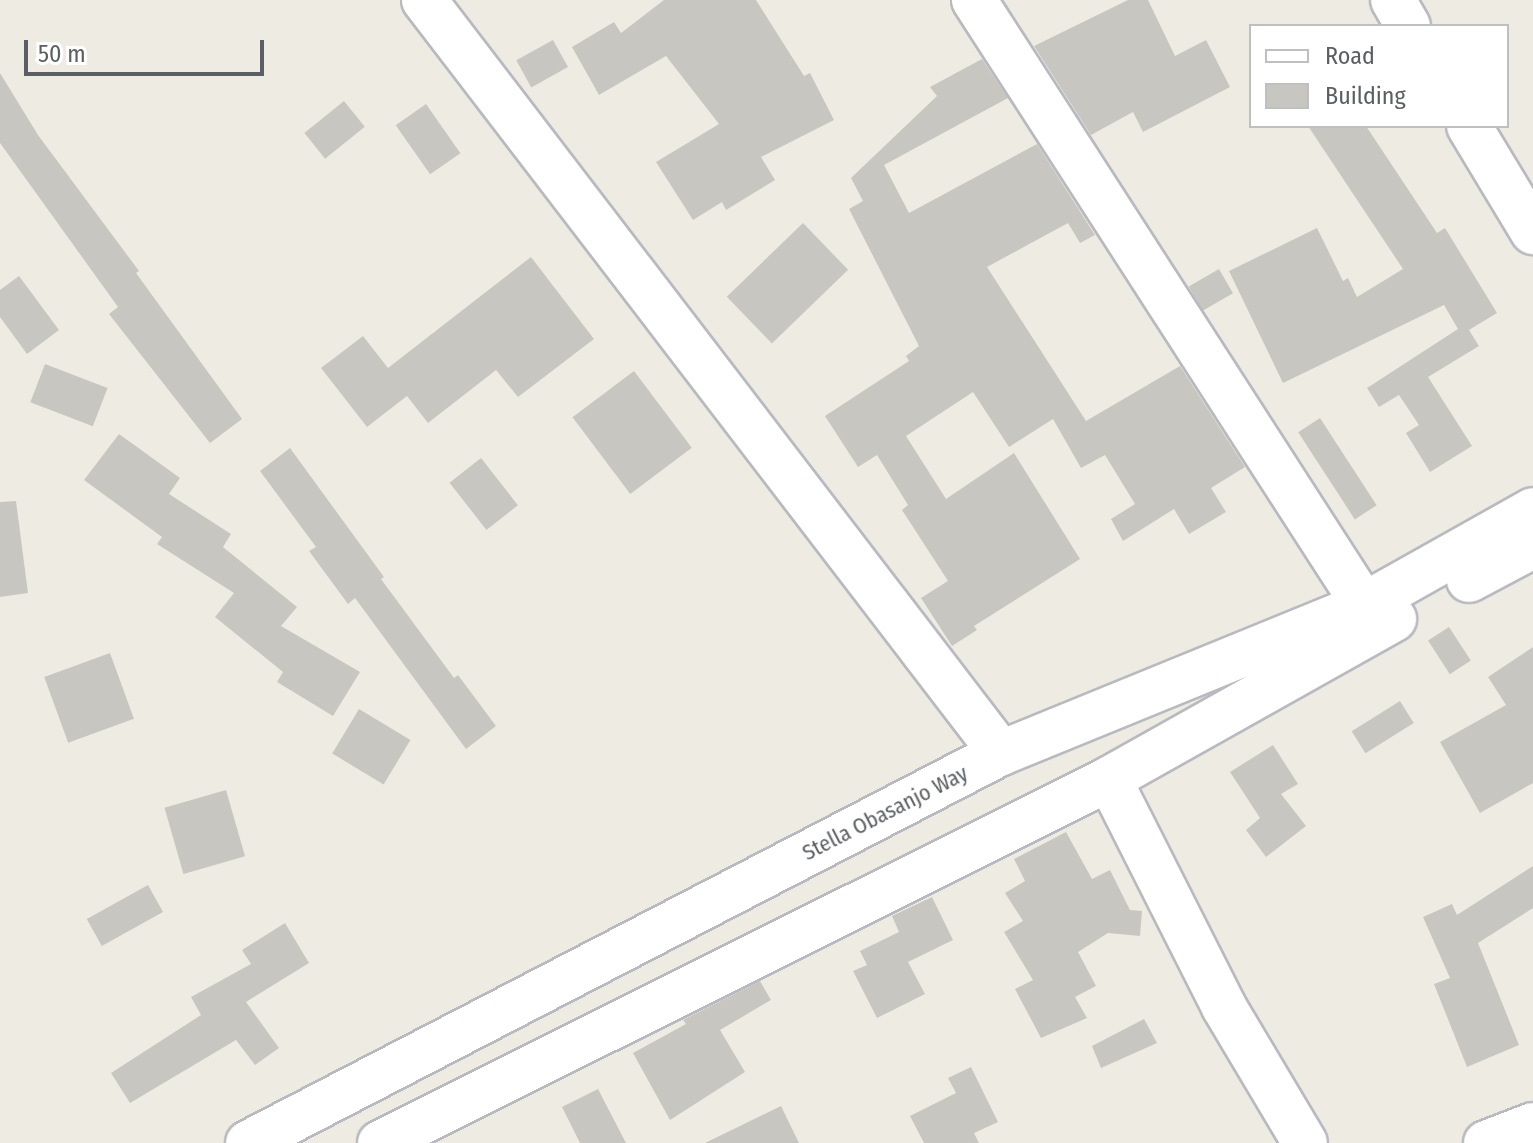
<!DOCTYPE html>
<style>
body{margin:0}
#map{position:relative;width:1533px;height:1143px;overflow:hidden;background:#eeece2;font-family:"Fira Sans Condensed",sans-serif}
div>[style]{position:absolute}
.building>*{inset:0;background:#c8c6c0;transform-origin:0 0}
.roads{filter:drop-shadow(2px 0 #b8babf) drop-shadow(-2px 0 #b8babf) drop-shadow(0 2px #b8babf) drop-shadow(0 -2px #b8babf)}
.minor>*{height:44px;margin:-22px;padding:0 22px;transform-origin:22px;border-radius:22px;background:#fff}
span{translate:-50% -50%;white-space:nowrap;text-align:center;line-height:1.15;-webkit-text-stroke:8px #fff;paint-order:stroke}
.street-label{font-size:22px;color:#5b5e63}
.legend{position:absolute;left:1249px;top:24px;width:260px;height:104px;box-sizing:border-box;background:#fff;border:2px solid #bdbfc1;margin:0;padding:10px 14px;list-style:none;font-size:24px;color:#5b5e63}
.legend li{display:flex;align-items:center;gap:16px;height:40px}
.legend b{width:40px;border:2px solid #bdbfc1}
.scale{position:absolute;left:24px;top:40px;width:240px;height:36px;box-sizing:border-box;border:4px solid #5b5e63;border-top:0;padding-left:10px;font-size:24px;line-height:28px;white-space:nowrap;color:#5b5e63;-webkit-text-stroke:6px #fff;paint-order:stroke}
</style>
<div id="map">
<div class="building">
<i style="clip-path:polygon(664px 0,756px 0,804px 76px,810px 73px,834px 120px,761px 157px,775px 180px,726px 210px,722px 202px,693px 220px,656px 162px,719px 124px,666px 56px,599px 95px,572px 47px,614px 22px,621px 33px)"></i>
<i style="clip-path:polygon(1128px 0,1148px 0,1175px 56px,1206px 40px,1230px 87px,1143px 132px,1133px 112px,1091px 135px,1034px 46px)"></i>
<i style="left:553px;top:40px;width:31px;height:42px;rotate:61deg"></i>
<i style="clip-path:polygon(982px 59px,1008px 98px,884px 165px,909px 213px,1037px 144px,1095px 235px,1080px 243px,1068px 223px,987px 267px,1086px 421px,1180px 366px,1245px 467px,1211px 488px,1226px 512px,1189px 534px,1174px 509px,1123px 541px,1111px 519px,1135px 504px,1105px 455px,1081px 468px,1053px 419px,1009px 447px,973px 392px,906px 436px,946px 499px,1014px 453px,1080px 559px,974px 626px,977px 630px,952px 646px,921px 598px,948px 581px,902px 510px,908px 505px,877px 455px,858px 467px,825px 416px,909px 361px,906px 356px,919px 346px,849px 209px,863px 201px,851px 178px,937px 96px,930px 87px)"></i>
<i style="clip-path:polygon(0 73px,38px 135px,139px 271px,136px 273px,242px 419px,210px 443px,109px 314px,118px 307px,0 143px)"></i>
<i style="left:344px;top:101px;width:33px;height:51px;rotate:51deg"></i>
<i style="left:426px;top:104px;width:60px;height:37px;rotate:55deg"></i>
<i style="clip-path:polygon(1308px 126px,1366px 126px,1437px 233px,1445px 228px,1497px 313px,1469px 330px,1479px 346px,1428px 377px,1472px 446px,1430px 472px,1406px 433px,1419px 425px,1399px 395px,1379px 407px,1367px 388px,1458px 329px,1444px 305px,1283px 383px,1229px 271px,1317px 228px,1343px 281px,1348px 278px,1357px 297px,1403px 269px)"></i>
<i style="left:803px;top:223px;width:65px;height:106px;rotate:46deg"></i>
<i style="clip-path:polygon(531px 257px,594px 339px,518px 397px,496px 370px,428px 423px,407px 396px,367px 427px,321px 368px,363px 336px,388px 368px)"></i>
<i style="left:1219px;top:269px;width:28px;height:35px;rotate:60deg"></i>
<i style="clip-path:polygon(19px 276px,59px 330px,27px 354px,0 317px,0 290px)"></i>
<i style="left:45px;top:364px;width:67px;height:41px;rotate:21deg"></i>
<i style="left:634px;top:371px;width:96px;height:77px;rotate:53deg"></i>
<i style="left:1320px;top:418px;width:104px;height:26px;rotate:57deg"></i>
<i style="clip-path:polygon(119px 434px,180px 478px,169px 494px,231px 534px,223px 547px,297px 607px,281px 626px,360px 672px,333px 716px,277px 682px,283px 672px,215px 617px,234px 593px,157px 544px,162px 537px,84px 480px)"></i>
<i style="clip-path:polygon(290px 448px,384px 577px,381px 579px,454px 678px,458px 675px,496px 726px,466px 749px,355px 598px,348px 604px,309px 551px,316px 547px,260px 471px)"></i>
<i style="left:481px;top:458px;width:60px;height:40px;rotate:52deg"></i>
<i style="clip-path:polygon(16px 501px,28px 593px,0 597px,0 502px)"></i>
<i style="left:1449px;top:627px;width:40px;height:25px;rotate:57deg"></i>
<i style="clip-path:polygon(1533px 647px,1533px 783px,1480px 813px,1440px 742px,1506px 705px,1488px 677px)"></i>
<i style="left:110px;top:653px;width:70px;height:70px;rotate:70deg"></i>
<i style="left:1400px;top:701px;width:26px;height:57px;rotate:58deg"></i>
<i style="left:359px;top:709px;width:60px;height:52px;rotate:31deg"></i>
<i style="clip-path:polygon(1273px 745px,1298px 784px,1281px 794px,1306px 826px,1266px 857px,1246px 830px,1260px 818px,1230px 772px)"></i>
<i style="left:226px;top:790px;width:69px;height:64px;rotate:74deg"></i>
<i style="clip-path:polygon(1066px 832px,1092px 879px,1110px 870px,1130px 910px,1142px 911px,1140px 936px,1108px 933px,1078px 952px,1096px 986px,1075px 997px,1087px 1018px,1041px 1038px,1015px 989px,1033px 980px,1004px 932px,1023px 921px,1005px 893px,1025px 881px,1014px 859px)"></i>
<i style="clip-path:polygon(1533px 866px,1533px 908px,1478px 943px,1519px 1045px,1467px 1067px,1434px 984px,1450px 978px,1423px 917px,1452px 904px,1457px 915px)"></i>
<i style="left:148px;top:885px;width:31px;height:70px;rotate:61deg"></i>
<i style="clip-path:polygon(932px 897px,953px 940px,908px 962px,925px 994px,877px 1018px,853px 971px,867px 965px,860px 951px,899px 932px,892px 916px)"></i>
<i style="clip-path:polygon(285px 923px,309px 963px,246px 1002px,279px 1048px,255px 1065px,236px 1040px,130px 1103px,111px 1073px,201px 1015px,191px 997px,251px 964px,242px 950px)"></i>
<i style="clip-path:polygon(760px 981px,771px 1000px,720px 1030px,745px 1072px,670px 1120px,633px 1053px,686px 1024px,683px 1020px)"></i>
<i style="clip-path:polygon(1144px 1019px,1157px 1043px,1101px 1068px,1092px 1046px)"></i>
<i style="clip-path:polygon(971px 1067px,998px 1122px,974px 1133px,979px 1143px,924px 1143px,910px 1116px,956px 1093px,948px 1078px)"></i>
<i style="clip-path:polygon(598px 1089px,626px 1143px,580px 1143px,562px 1107px)"></i>
<i style="clip-path:polygon(781px 1106px,799px 1143px,705px 1143px)"></i>
</div>
<div class="roads">
<div class="minor">
<i style="left:424px;top:0;width:949px;rotate:52.54deg"></i>
<i style="left:974px;top:0;width:720px;rotate:57.19deg"></i>
<i style="left:1393px;top:0;width:30px;rotate:60deg"></i>
<i style="left:1469px;top:126px;width:124px;rotate:58.9deg"></i>
<i style="left:1469px;top:580px;width:72px;rotate:-28deg"></i>
<i style="left:1109px;top:779px;width:255px;rotate:63.2deg"></i>
<i style="left:1224px;top:1007px;width:158px;rotate:59.2deg"></i>
<i style="left:248px;top:1143px;width:848px;rotate:-27.38deg"></i>
<i style="left:1001px;top:753px;width:392px;rotate:-22.2deg"></i>
<i style="left:1364px;top:605px;width:194px;rotate:-29.3deg"></i>
<i style="left:380px;top:1143px;width:815px;rotate:-26.53deg"></i>
<i style="left:1109px;top:779px;width:327px;rotate:-29.3deg"></i>
<i style="left:1486px;top:1143px;width:50px;rotate:-21deg"></i>
</div>
</div>
<div class="street-label">
<span style="left:885px;top:813px;rotate:-27deg">Stella Obasanjo Way</span>
</div>
<ul class="legend">
<li><b style="height:10px;background:#fff"></b>Road</li>
<li><b style="height:22px;background:#c8c6c0"></b>Building</li>
</ul>
<div class="scale">50 m</div>
</div>
